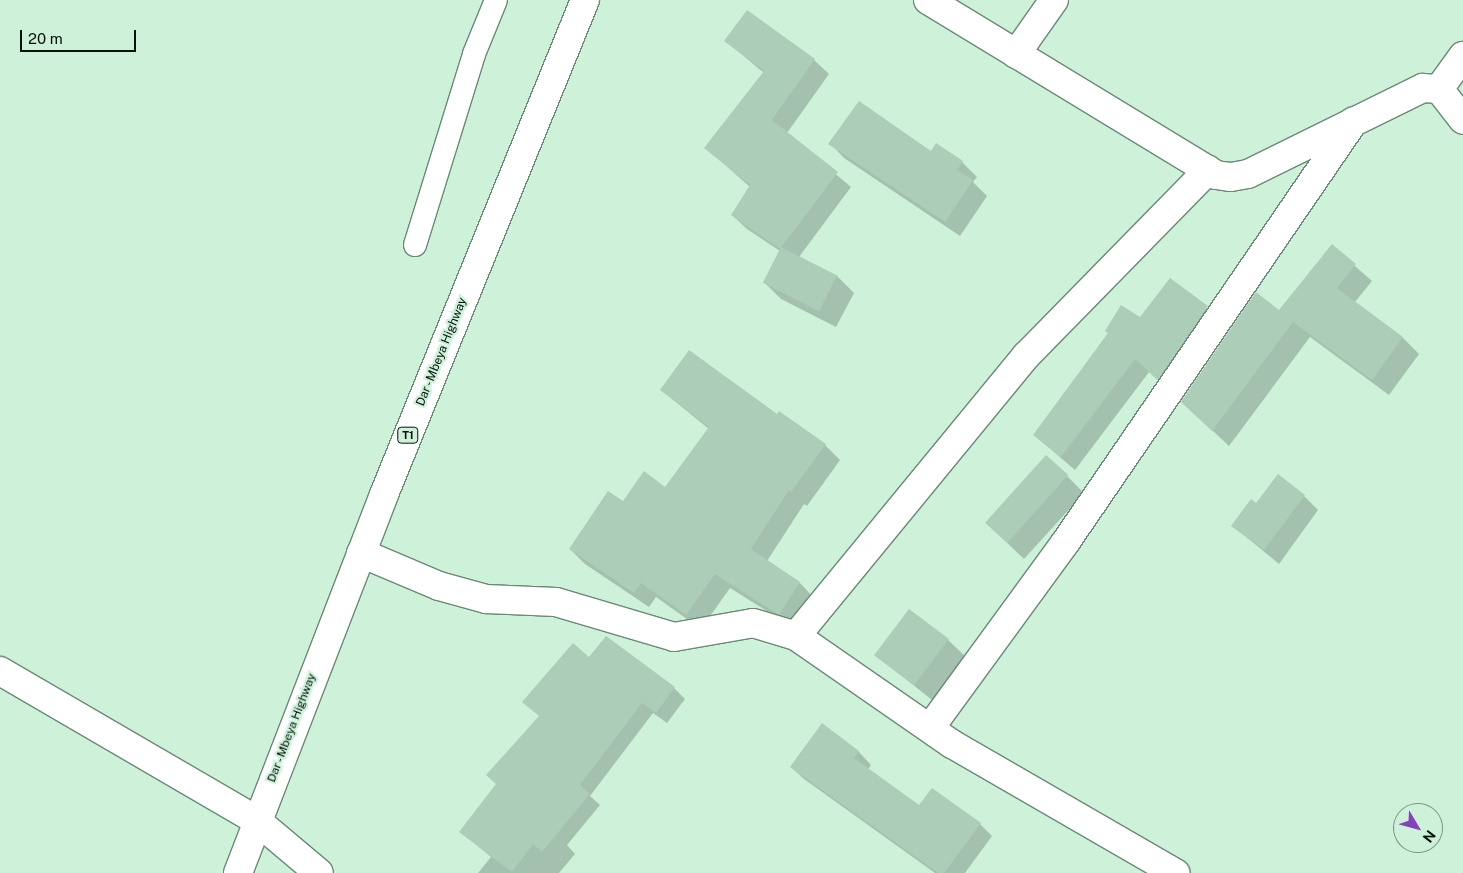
<!DOCTYPE html>
<style>
body{margin:0}
#map{position:relative;width:1463px;height:873px;overflow:hidden;background:#cef1da;font-family:"Public Sans",sans-serif}
div>[style]{position:absolute}
.shadow>*{inset:0;background:#0003}
.building>*{inset:0;background:#accdb7;transform-origin:0 0}
.roads{filter:drop-shadow(1px 0 #6a8a75) drop-shadow(-1px 0 #6a8a75) drop-shadow(0 1px #6a8a75) drop-shadow(0 -1px #6a8a75)}
.lane>*{height:22px;margin:-11px;padding:0 11px;transform-origin:11px;border-radius:11px;background:#fff}
.street>*{height:28px;margin:-14px;padding:0 14px;transform-origin:14px;border-radius:14px;background:#fff}
.highway>*{height:28px;margin:-14px;padding:0 14px;transform-origin:14px;border-radius:14px;background:#fff}
span{translate:-50% -50%;white-space:nowrap;text-align:center;line-height:1.15;-webkit-text-stroke:4.5px #cef1da;paint-order:stroke}
.shield-label span{padding:1px 4px;background:#cef1da;border:1px solid;border-radius:4px;-webkit-text-stroke-width:0}
.shield-label{font-size:11px;color:#06110a;font-weight:700}
.street-label{font-size:12px;color:#06110a}
.north{position:absolute;left:1393px;top:803px;width:50px;height:50px;box-sizing:border-box;background:#cef1da;border:1px solid #7e9787;border-radius:50%;rotate:127deg;font-size:14px;font-weight:700;line-height:20px;text-align:center;color:#06110a}
.north::after{content:'';display:block;margin:auto;width:18px;height:22px;background:#8444b9;clip-path:polygon(50% 0,100% 100%,50% 72%,0 100%)}
.scale{position:absolute;left:20px;top:30px;width:116px;height:22px;box-sizing:border-box;border:2px solid #06110a;border-top:0;padding-left:6px;font-size:15px;line-height:18px;white-space:nowrap;color:#06110a;-webkit-text-stroke:4px #cef1da;paint-order:stroke}
</style>
<div id="map">
<div class="shadow">
<i style="clip-path:polygon(726px 41px,814px 60px,829px 74px,787px 133px,851px 187px,799px 257px,837px 276px,854px 293px,836px 327px,781px 299px,764px 282px,780px 251px,747px 229px,732px 215px,750px 187px,706px 148px,764px 73px)"></i>
<i style="clip-path:polygon(830px 143px,931px 153px,962px 162px,977px 177px,973px 182px,987px 196px,960px 236px,844px 158px)"></i>
<i style="clip-path:polygon(1332px 246px,1372px 281px,1355px 302px,1403px 338px,1419px 354px,1389px 395px,1310px 337px,1229px 446px,1199px 418px)"></i>
<i style="clip-path:polygon(1170px 279px,1221px 321px,1172px 393px,1149px 372px,1075px 470px,1034px 435px,1141px 318px)"></i>
<i style="clip-path:polygon(661px 390px,778px 416px,825px 445px,840px 460px,807px 506px,804px 504px,767px 561px,800px 583px,814px 598px,794px 628px,730px 588px,701px 629px,656px 597px,649px 607px,585px 564px,570px 549px,623px 503px,665px 488px,709px 429px)"></i>
<i style="clip-path:polygon(1067px 476px,1084px 493px,1024px 559px,986px 523px)"></i>
<i style="clip-path:polygon(1304px 496px,1318px 510px,1279px 564px,1233px 526px,1256px 505px)"></i>
<i style="clip-path:polygon(948px 640px,965px 656px,932px 700px,876px 655px)"></i>
<i style="clip-path:polygon(589px 659px,674px 688px,685px 699px,667px 723px,653px 713px,590px 796px,600px 805px,567px 845px,575px 854px,559px 873px,478px 873px,491px 857px,461px 832px)"></i>
<i style="clip-path:polygon(823px 725px,859px 752px,871px 765px,868px 769px,920px 807px,980px 824px,992px 836px,965px 873px,935px 873px,804px 779px,791px 767px)"></i>
</div>
<div class="building">
<i style="clip-path:polygon(747px 10px,815px 59px,772px 120px,838px 172px,780px 249px,731px 215px,750px 185px,704px 148px,764px 71px,724px 41px)"></i>
<i style="clip-path:polygon(859px 101px,931px 151px,936px 143px,963px 161px,957px 170px,973px 180px,945px 222px,828px 144px)"></i>
<i style="clip-path:polygon(1332px 244px,1356px 264px,1337px 288px,1403px 337px,1372px 380px,1293px 322px,1212px 431px,1181px 402px,1256px 292px,1279px 310px)"></i>
<i style="left:781px;top:247px;width:63px;height:40px;rotate:27deg"></i>
<i style="clip-path:polygon(1170px 278px,1208px 306px,1158px 380px,1135px 359px,1061px 457px,1033px 435px,1108px 333px,1105px 331px,1121px 305px,1140px 317px)"></i>
<i style="clip-path:polygon(689px 350px,777px 414px,779px 411px,826px 444px,791px 492px,789px 490px,751px 549px,800px 582px,779px 615px,715px 574px,686px 615px,641px 583px,634px 593px,569px 549px,608px 491px,623px 501px,644px 471px,665px 487px,709px 427px,660px 390px)"></i>
<i style="left:1046px;top:455px;width:30px;height:91px;rotate:42deg"></i>
<i style="clip-path:polygon(1278px 474px,1305px 495px,1264px 550px,1231px 526px,1251px 499px,1256px 503px)"></i>
<i style="left:909px;top:609px;width:50px;height:58px;rotate:37deg"></i>
<i style="clip-path:polygon(606px 636px,675px 687px,656px 713px,642px 703px,580px 785px,590px 794px,542px 852px,533px 844px,512px 872px,459px 832px,496px 784px,486px 775px,539px 716px,522px 702px,573px 643px,589px 657px)"></i>
<i style="clip-path:polygon(822px 723px,859px 751px,854px 758px,919px 805px,932px 788px,981px 823px,944px 873px,938px 873px,790px 767px)"></i>
</div>
<div class="roads">
<div class="lane">
<i style="left:415px;top:245px;width:200px;rotate:-72.8deg"></i>
<i style="left:474px;top:54px;width:58px;rotate:-67.8deg"></i>
</div>
<div class="street">
<i style="left:928px;top:0;width:337px;rotate:31.3deg"></i>
<i style="left:1216px;top:175px;width:15px;rotate:8deg"></i>
<i style="left:1231px;top:177px;width:17px;rotate:-10deg"></i>
<i style="left:1248px;top:174px;width:195px;rotate:-26.2deg"></i>
<i style="left:1423px;top:88px;width:16px;rotate:4deg"></i>
<i style="left:1439px;top:89px;width:39px;rotate:52deg"></i>
<i style="left:1016px;top:54px;width:66px;rotate:-54.9deg"></i>
<i style="left:1439px;top:89px;width:41px;rotate:-54deg"></i>
<i style="left:361px;top:553px;width:85px;rotate:22.9deg"></i>
<i style="left:439px;top:586px;width:49px;rotate:15.5deg"></i>
<i style="left:486px;top:599px;width:70px;rotate:2.5deg"></i>
<i style="left:556px;top:602px;width:123px;rotate:16.5deg"></i>
<i style="left:674px;top:637px;width:80px;rotate:-10deg"></i>
<i style="left:753px;top:623px;width:45px;rotate:16.8deg"></i>
<i style="left:796px;top:636px;width:190px;rotate:34.7deg"></i>
<i style="left:952px;top:744px;width:258px;rotate:30deg"></i>
<i style="left:796px;top:636px;width:364px;rotate:-50.6deg"></i>
<i style="left:1027px;top:355px;width:259px;rotate:-45.6deg"></i>
<i style="left:0;top:671px;width:296px;rotate:30.2deg"></i>
<i style="left:256px;top:820px;width:82px;rotate:40.1deg"></i>
<i style="left:930px;top:728px;width:229px;rotate:-53.9deg"></i>
<i style="left:1065px;top:543px;width:511px;rotate:-55.6deg"></i>
</div>
<div class="highway">
<i style="left:238px;top:873px;width:408px;rotate:-68.9deg"></i>
<i style="left:385px;top:492px;width:531px;rotate:-67.88deg"></i>
</div>
</div>
<div class="shield-label">
<span style="left:408px;top:435px">T1</span>
</div>
<div class="street-label">
<span style="left:442px;top:352px;rotate:-68deg">Dar - Mbeya Highway</span>
<span style="left:292px;top:728px;rotate:-69deg">Dar - Mbeya Highway</span>
</div>
<div class="north">N</div>
<div class="scale">20 m</div>
</div>
